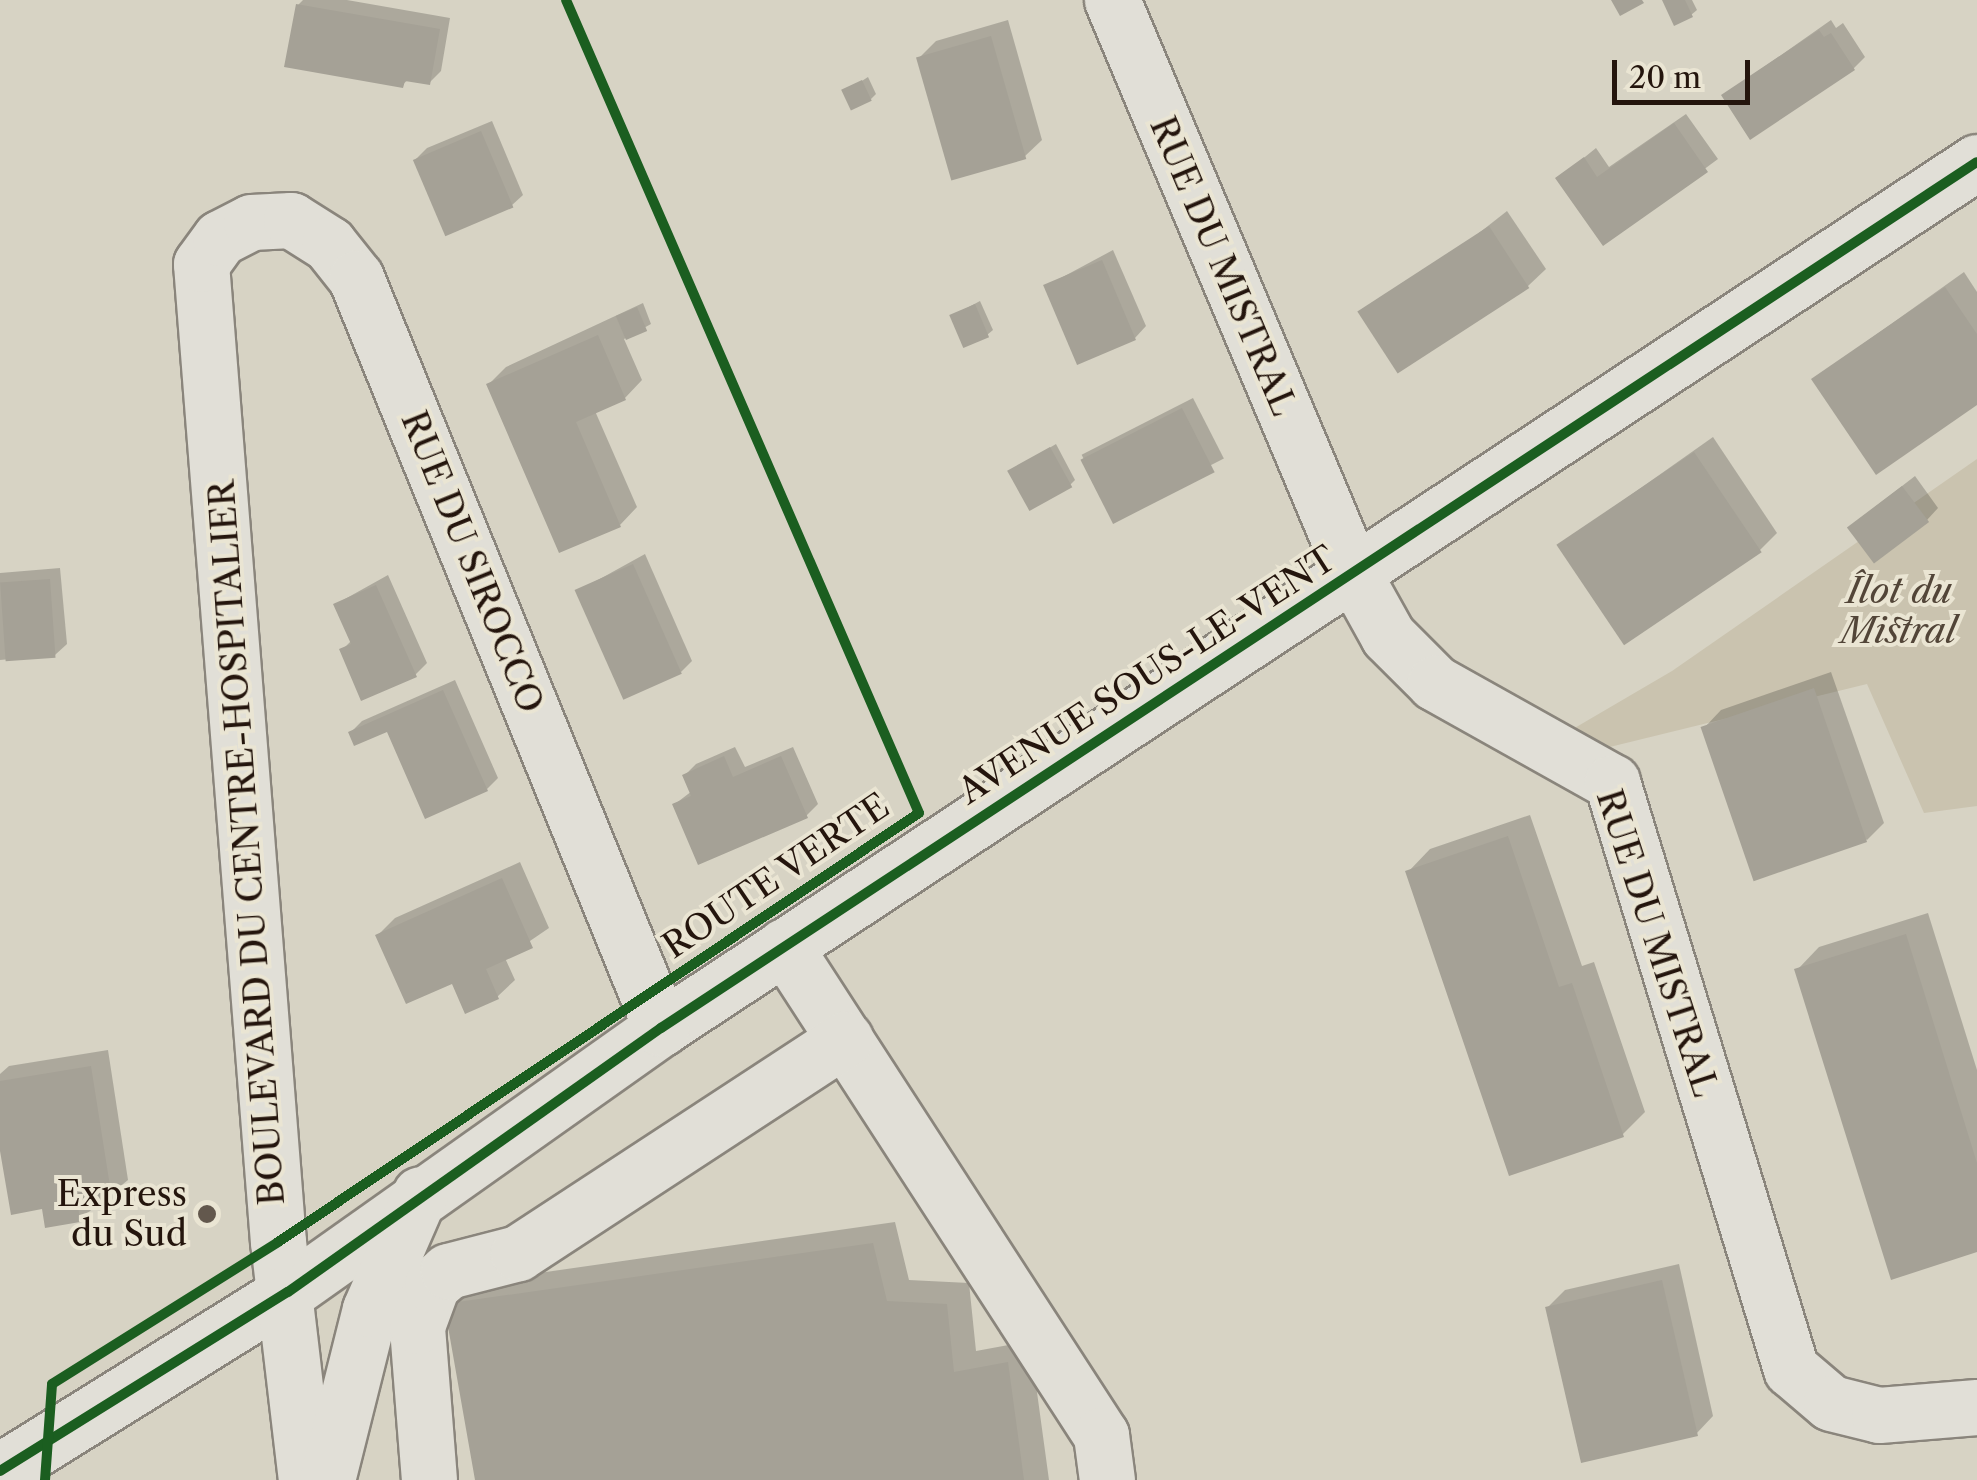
<!DOCTYPE html>
<meta charset="utf-8">
<style>
body{margin:0}
#map{position:relative;width:1977px;height:1480px;overflow:hidden;background:#d7d3c4;font-family:"Libre Caslon Text",serif}
div>[style]{position:absolute}
.green>*{inset:0;background:#cac3af}
.shadow>*{inset:0;background:#0003;transform-origin:0 0}
.building>*{inset:0;background:#a5a196;transform-origin:0 0}
.roads{filter:drop-shadow(2px 0 #8a857c) drop-shadow(-2px 0 #8a857c) drop-shadow(0 2px #8a857c) drop-shadow(0 -2px #8a857c)}
.minor>*{height:55px;margin:-27.5px;padding:0 27.5px;transform-origin:27.5px;border-radius:27.5px;background:#e1dfd7}
.cycleway>*{height:10px;margin:-5px;padding:0 5px;transform-origin:5px;border-radius:5px;background:#1b5e20}
.dots>*{width:28px;height:28px;translate:-50% -50%;box-sizing:border-box;border:5px solid #eae5d3;border-radius:50%}
span{translate:-50% -50%;white-space:nowrap;text-align:center;line-height:1.15;-webkit-text-stroke:8px #eae5d3;paint-order:stroke}
.street-label{font-size:35px;color:#24150d}
.park-label{font-size:35px;color:#524538;font-style:italic}
.poi-label{font-size:35px;color:#24150d}
.right{translate:-100% -50%;text-align:right}
.scale{position:absolute;left:1612px;top:60px;width:138px;height:45px;box-sizing:border-box;border:5px solid #24150d;border-top:0;padding-left:12px;font-size:30px;line-height:35px;white-space:nowrap;color:#24150d;-webkit-text-stroke:8px #eae5d3;paint-order:stroke}
</style>
<div id="map">
<div class="green">
<i style="clip-path:polygon(1977px 459px,1977px 806px,1924px 813px,1867px 684px,1573px 756px,1549px 743px,1672px 671px)"></i>
</div>
<div class="shadow">
<i style="clip-path:polygon(303px 0,347px 0,450px 18px,441px 71px,429px 83px,409px 79px,402px 85px,298px 5px)"></i>
<i style="clip-path:polygon(1667px 0,1692px 0,1697px 10px,1691px 15px)"></i>
<i style="clip-path:polygon(1008px 20px,1042px 140px,1024px 157px,918px 59px,936px 41px)"></i>
<i style="clip-path:polygon(1831px 20px,1836px 28px,1843px 23px,1865px 57px,1854px 68px,1724px 95px)"></i>
<i style="clip-path:polygon(868px 77px,876px 94px,871px 99px,845px 92px)"></i>
<i style="clip-path:polygon(1686px 114px,1718px 159px,1604px 243px,1559px 178px,1596px 148px,1609px 167px)"></i>
<i style="clip-path:polygon(492px 121px,523px 195px,511px 206px,416px 159px,427px 148px)"></i>
<i style="clip-path:polygon(1507px 211px,1546px 269px,1528px 286px,1367px 321px)"></i>
<i style="clip-path:polygon(1113px 250px,1146px 326px,1135px 338px,1046px 286px)"></i>
<i style="clip-path:polygon(1964px 272px,1977px 292px,1977px 402px,1814px 379px)"></i>
<i style="clip-path:polygon(980px 301px,993px 330px,987px 335px,952px 316px)"></i>
<i style="clip-path:polygon(643px 303px,651px 324px,624px 339px,642px 380px,625px 398px,595px 411px,637px 507px,620px 525px,489px 384px,506px 367px)"></i>
<i style="left:1193px;top:398px;width:68px;height:125px;rotate:63deg"></i>
<i style="clip-path:polygon(1713px 437px,1777px 533px,1760px 550px,1560px 545px)"></i>
<i style="clip-path:polygon(1056px 444px,1075px 480px,1070px 485px,1010px 471px)"></i>
<i style="clip-path:polygon(1915px 476px,1938px 508px,1927px 520px,1849px 527px)"></i>
<i style="clip-path:polygon(645px 554px,692px 661px,681px 672px,578px 591px)"></i>
<i style="clip-path:polygon(60px 568px,67px 644px,55px 655px,0 660px,0 573px)"></i>
<i style="clip-path:polygon(388px 575px,427px 663px,415px 675px,342px 650px,352px 640px,336px 604px)"></i>
<i style="clip-path:polygon(1831px 672px,1884px 823px,1867px 840px,1704px 728px,1721px 710px)"></i>
<i style="clip-path:polygon(455px 680px,498px 778px,487px 789px,388px 728px,351px 732px,362px 721px)"></i>
<i style="clip-path:polygon(735px 747px,745px 767px,793px 747px,818px 804px,806px 816px,675px 804px,692px 791px,685px 775px,696px 764px)"></i>
<i style="clip-path:polygon(1530px 815px,1582px 966px,1594px 962px,1645px 1112px,1622px 1135px,1408px 872px,1430px 849px)"></i>
<i style="clip-path:polygon(520px 862px,549px 928px,505px 958px,515px 980px,497px 997px,453px 980px,378px 935px,395px 918px)"></i>
<i style="clip-path:polygon(1928px 913px,1977px 1070px,1977px 1250px,1797px 970px,1819px 947px)"></i>
<i style="clip-path:polygon(108px 1050px,128px 1180px,79px 1220px,44px 1207px,0 1136px,0 1074px,9px 1066px)"></i>
<i style="clip-path:polygon(895px 1222px,909px 1280px,969px 1283px,976px 1351px,1030px 1341px,1049px 1480px,478px 1480px,447px 1305px,469px 1283px)"></i>
<i style="clip-path:polygon(1679px 1264px,1713px 1416px,1696px 1434px,1547px 1308px,1565px 1290px)"></i>
</div>
<div class="building">
<i style="clip-path:polygon(1611px 0,1642px 0,1644px 3px,1620px 16px)"></i>
<i style="clip-path:polygon(1662px 0,1685px 0,1693px 17px,1674px 26px)"></i>
<i style="clip-path:polygon(296px 4px,440px 29px,430px 85px,405px 81px,403px 88px,284px 67px)"></i>
<i style="clip-path:polygon(1819px 30px,1824px 37px,1831px 33px,1855px 70px,1750px 140px,1721px 95px)"></i>
<i style="left:991px;top:36px;width:128px;height:78px;rotate:74deg"></i>
<i style="left:862px;top:80px;width:23px;height:23px;rotate:65deg"></i>
<i style="clip-path:polygon(1674px 123px,1708px 172px,1603px 246px,1555px 178px,1584px 157px,1597px 177px)"></i>
<i style="left:481px;top:131px;width:83px;height:74px;rotate:67deg"></i>
<i style="left:1489px;top:226px;width:74px;height:157px;rotate:57deg"></i>
<i style="left:1102px;top:260px;width:87px;height:64px;rotate:67deg"></i>
<i style="clip-path:polygon(1945px 287px,1977px 334px,1977px 405px,1876px 475px,1811px 379px)"></i>
<i style="left:975px;top:304px;width:36px;height:28px;rotate:67deg"></i>
<i style="left:637px;top:307px;width:26px;height:23px;rotate:67deg"></i>
<i style="clip-path:polygon(598px 335px,626px 400px,576px 422px,621px 527px,559px 553px,486px 384px)"></i>
<i style="left:1182px;top:408px;width:72px;height:114px;rotate:63deg"></i>
<i style="left:1050px;top:447px;width:46px;height:49px;rotate:61deg"></i>
<i style="left:1694px;top:452px;width:121px;height:166px;rotate:56deg"></i>
<i style="left:1902px;top:486px;width:45px;height:69px;rotate:53deg"></i>
<i style="left:633px;top:564px;width:120px;height:64px;rotate:66deg"></i>
<i style="left:50px;top:579px;width:79px;height:50px;rotate:86deg"></i>
<i style="clip-path:polygon(376px 585px,417px 677px,361px 701px,339px 649px,351px 644px,333px 604px)"></i>
<i style="left:1814px;top:688px;width:163px;height:120px;rotate:71deg"></i>
<i style="clip-path:polygon(443px 690px,488px 791px,425px 819px,387px 732px,354px 746px,348px 732px)"></i>
<i style="clip-path:polygon(724px 756px,733px 777px,781px 756px,808px 818px,698px 865px,672px 804px,691px 796px,682px 775px)"></i>
<i style="clip-path:polygon(1508px 836px,1559px 987px,1572px 983px,1624px 1137px,1509px 1176px,1405px 871px)"></i>
<i style="clip-path:polygon(502px 878px,533px 948px,486px 969px,499px 999px,465px 1014px,452px 984px,406px 1004px,375px 935px)"></i>
<i style="clip-path:polygon(1906px 934px,1977px 1163px,1977px 1252px,1891px 1280px,1794px 969px)"></i>
<i style="clip-path:polygon(91px 1066px,112px 1199px,78px 1205px,80px 1222px,45px 1228px,42px 1209px,11px 1215px,0 1151px,0 1081px)"></i>
<i style="clip-path:polygon(873px 1243px,887px 1301px,947px 1304px,954px 1372px,1008px 1362px,1024px 1480px,475px 1480px,444px 1304px)"></i>
<i style="left:1662px;top:1280px;width:160px;height:120px;rotate:77deg"></i>
</div>
<div class="roads">
<div class="minor">
<i style="left:1112px;top:0;width:622px;rotate:67.19deg"></i>
<i style="left:1353px;top:573px;width:72px;rotate:60.9deg"></i>
<i style="left:1388px;top:636px;width:66px;rotate:45deg"></i>
<i style="left:1435px;top:683px;width:203px;rotate:29.2deg"></i>
<i style="left:1612px;top:782px;width:614px;rotate:73.04deg"></i>
<i style="left:1791px;top:1369px;width:52px;rotate:40.4deg"></i>
<i style="left:1831px;top:1403px;width:49px;rotate:14deg"></i>
<i style="left:1879px;top:1415px;width:98px;rotate:-4.7deg"></i>
<i style="left:784px;top:946px;width:583px;rotate:57.05deg"></i>
<i style="left:1101px;top:1435px;width:45px;rotate:82.4deg"></i>
<i style="left:0;top:1471px;width:339px;rotate:-31.9deg"></i>
<i style="left:288px;top:1292px;width:457px;rotate:-35.3deg"></i>
<i style="left:661px;top:1028px;width:1575px;rotate:-33.35deg"></i>
<i style="left:306px;top:1480px;width:240px;rotate:-96.7deg"></i>
<i style="left:278px;top:1242px;width:981px;rotate:-94.5deg"></i>
<i style="left:201px;top:264px;width:32px;rotate:-54deg"></i>
<i style="left:220px;top:238px;width:35px;rotate:-27deg"></i>
<i style="left:251px;top:222px;width:40px;rotate:-2.9deg"></i>
<i style="left:291px;top:220px;width:45px;rotate:32.3deg"></i>
<i style="left:329px;top:244px;width:43px;rotate:51.5deg"></i>
<i style="left:356px;top:278px;width:810px;rotate:67.87deg"></i>
<i style="left:327px;top:1480px;width:176px;rotate:-75.9deg"></i>
<i style="left:370px;top:1309px;width:125px;rotate:-66.5deg"></i>
<i style="left:429px;top:1480px;width:154px;rotate:-94.5deg"></i>
<i style="left:417px;top:1326px;width:44px;rotate:-69.9deg"></i>
<i style="left:432px;top:1285px;width:21px;rotate:-41deg"></i>
<i style="left:448px;top:1271px;width:72px;rotate:-14.4deg"></i>
<i style="left:518px;top:1253px;width:391px;rotate:-33.2deg"></i>
</div>
</div>
<div class="cycleway">
<i style="left:0;top:1471px;width:339px;rotate:-31.9deg"></i>
<i style="left:288px;top:1292px;width:457px;rotate:-35.3deg"></i>
<i style="left:661px;top:1028px;width:1575px;rotate:-33.35deg"></i>
<i style="left:45px;top:1480px;width:96px;rotate:-85.8deg"></i>
<i style="left:52px;top:1384px;width:267px;rotate:-32.1deg"></i>
<i style="left:278px;top:1242px;width:771px;rotate:-33.79deg"></i>
<i style="left:919px;top:813px;width:886px;rotate:-113.47deg"></i>
</div>
<div class="dots">
<i style="left:207px;top:1214px;background:#63584d"></i>
</div>
<div class="street-label">
<span style="left:1223px;top:266px;rotate:67deg">RUE DU MISTRAL</span>
<span style="left:472px;top:562px;rotate:68deg">RUE DU SIROCCO</span>
<span style="left:1147px;top:675px;rotate:-33deg">AVENUE SOUS-LE-VENT</span>
<span style="left:247px;top:843px;rotate:-94deg">BOULEVARD DU CENTRE-HOSPITALIER</span>
<span style="left:776px;top:876px;rotate:-34deg">ROUTE VERTE</span>
<span style="left:1657px;top:943px;rotate:72deg">RUE DU MISTRAL</span>
</div>
<div class="park-label">
<span style="left:1899px;top:611px">Îlot du<br>Mistral</span>
</div>
<div class="poi-label">
<span class="right" style="left:187px;top:1214px">Express<br>du Sud</span>
</div>
<div class="scale">20 m</div>
</div>
